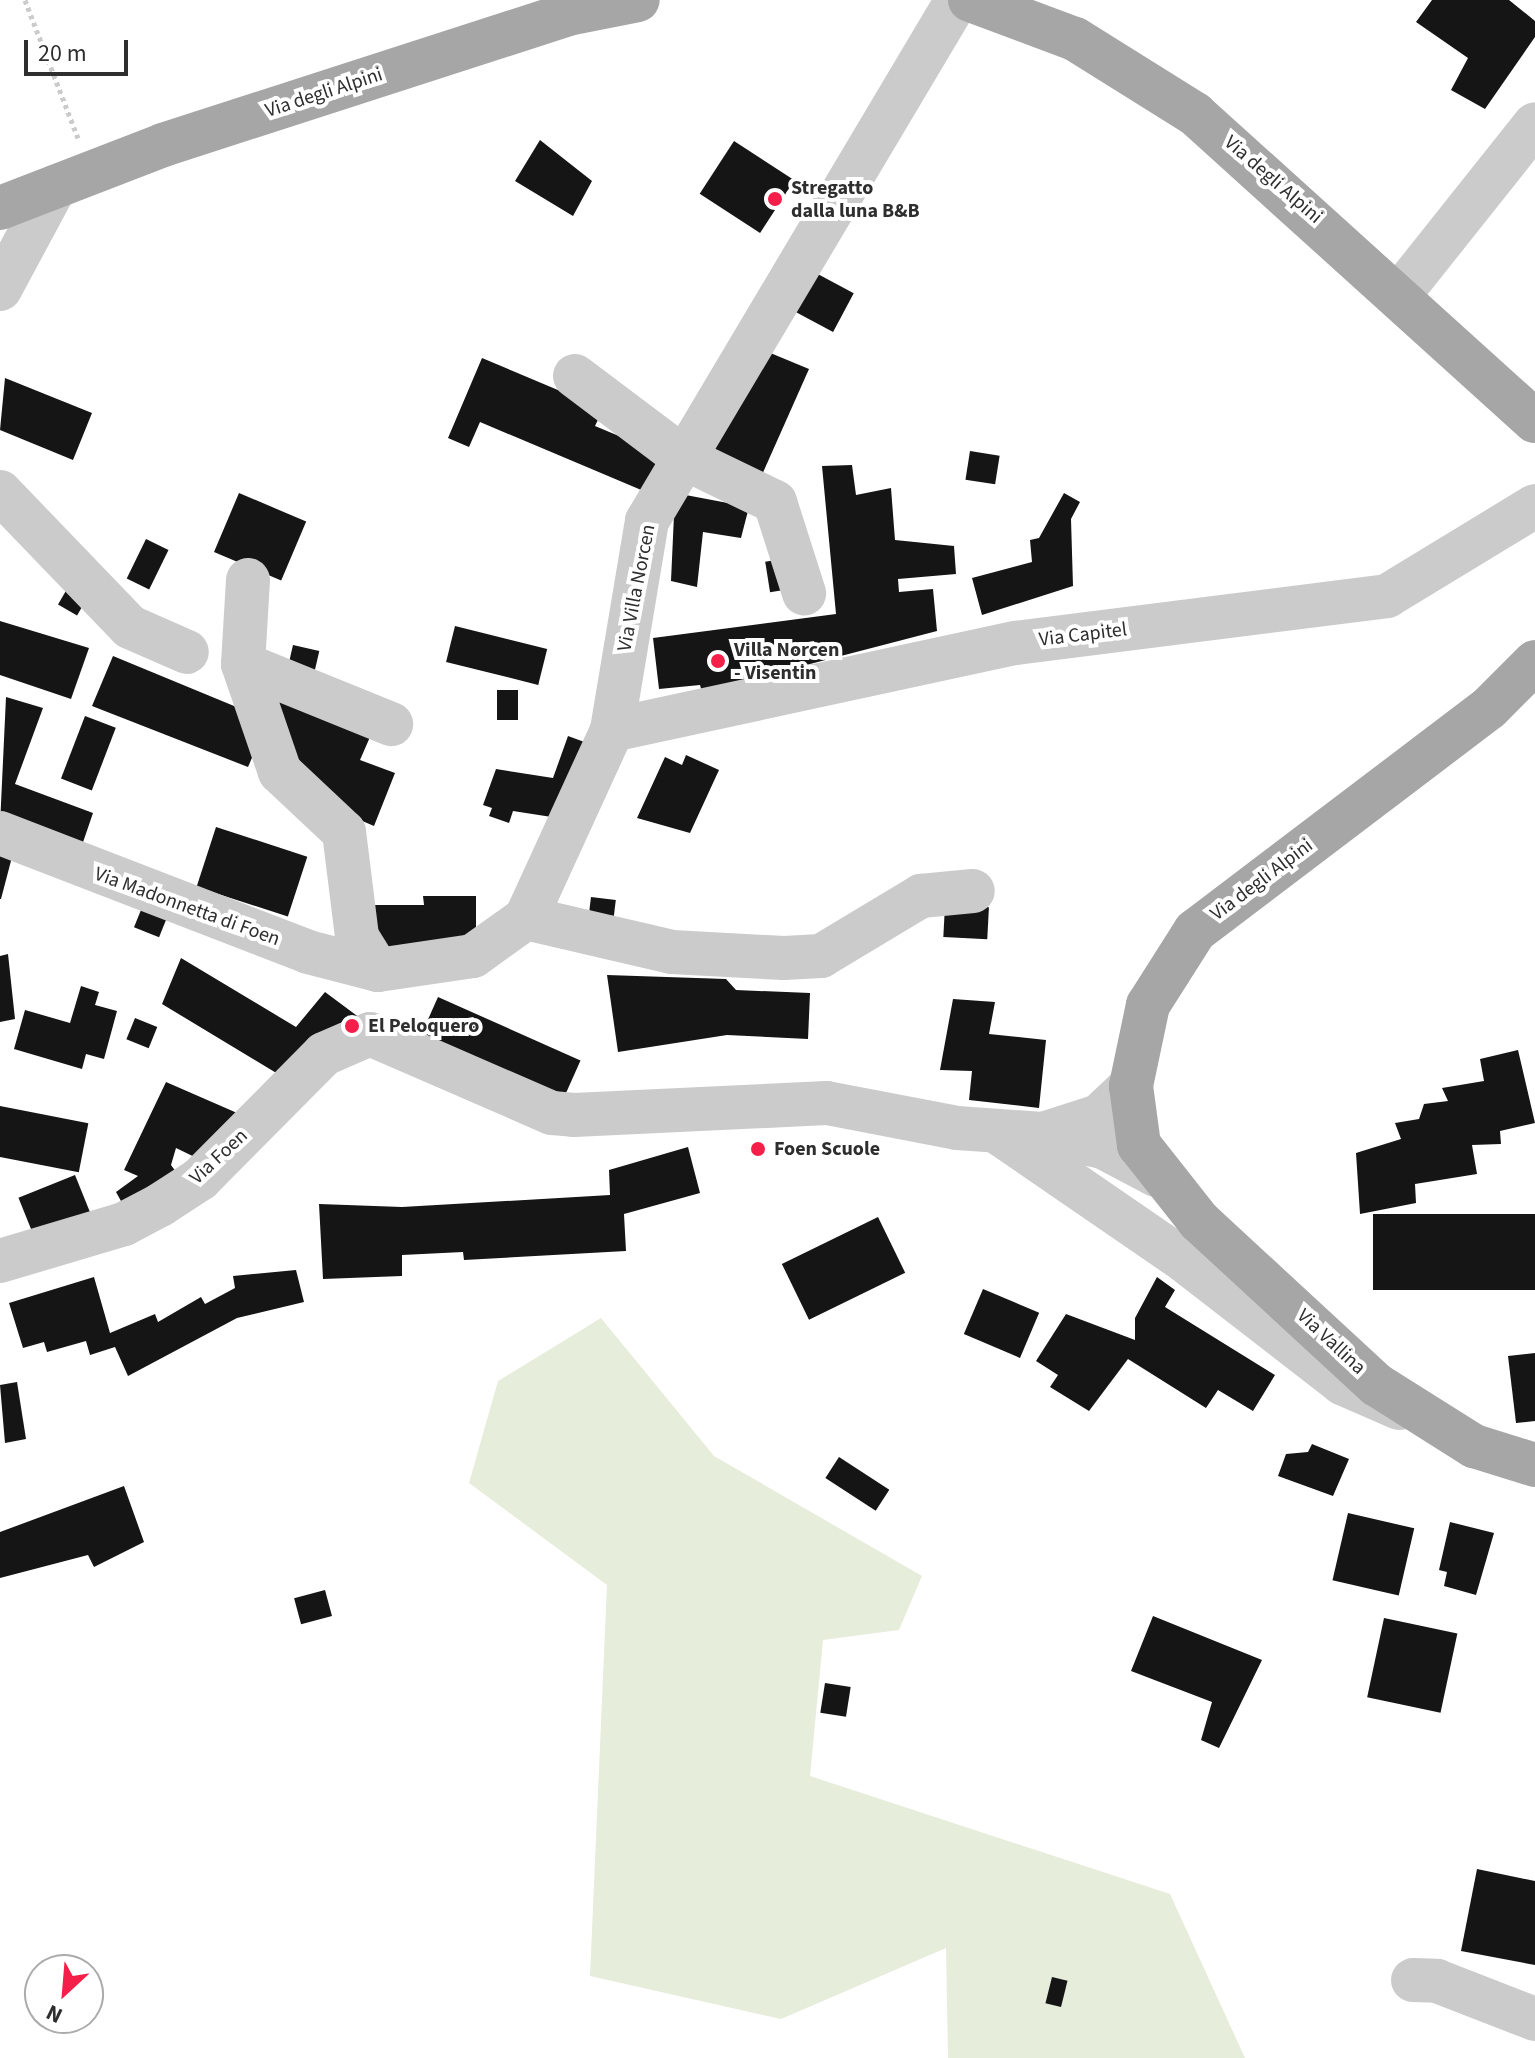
<!DOCTYPE html>
<style>
body{margin:0}
#map{position:relative;width:1535px;height:2058px;overflow:hidden;background:#fff;font-family:"Source Sans 3",sans-serif}
div>[style]{position:absolute}
.green>*{inset:0;background:#e6edda}
.building>*{inset:0;background:#151515;transform-origin:0 0}
.path>*{height:5px;margin-top:-2.5px;transform-origin:0;background:repeating-linear-gradient(90deg,#cbcbcb 0 4px,transparent 0 8px)}
.minor>*{height:44px;margin:-22px;padding:0 22px;transform-origin:22px;border-radius:22px;background:#cbcbcb}
.major>*{height:44px;margin:-22px;padding:0 22px;transform-origin:22px;border-radius:22px;background:#a6a6a6}
.dots>*{width:22px;height:22px;translate:-50% -50%;box-sizing:border-box;border:4px solid #fff;border-radius:50%}
span{translate:-50% -50%;white-space:nowrap;text-align:center;line-height:1.15;-webkit-text-stroke:8px #fff;paint-order:stroke}
.street-label{font-size:20px;color:#2e2e2e}
.poi-label{font-size:20px;color:#2e2e2e;font-weight:700}
.left{translate:0 -50%;text-align:left}
.north{position:absolute;left:24px;top:1954px;width:80px;height:80px;box-sizing:border-box;background:#fff;border:2px solid #ababab;border-radius:50%;rotate:206deg;font-size:22px;font-weight:700;line-height:32px;text-align:center;color:#2e2e2e}
.north::after{content:'';display:block;margin:auto;width:28px;height:36px;background:#f51f49;clip-path:polygon(50% 0,100% 100%,50% 72%,0 100%)}
.scale{position:absolute;left:24px;top:40px;width:104px;height:36px;box-sizing:border-box;border:4px solid #2e2e2e;border-top:0;padding-left:10px;font-size:24px;line-height:28px;white-space:nowrap;color:#2e2e2e;-webkit-text-stroke:6px #fff;paint-order:stroke}
</style>
<div id="map">
<div class="green">
<i style="clip-path:polygon(601px 1318px,714px 1456px,922px 1576px,899px 1630px,823px 1640px,810px 1776px,1170px 1894px,1245px 2058px,948px 2058px,946px 1948px,781px 2019px,590px 1976px,607px 1585px,469px 1483px,498px 1381px)"></i>
</div>
<div class="building">
<i style="clip-path:polygon(1432px 0,1509px 0,1535px 21px,1535px 37px,1485px 109px,1451px 90px,1468px 58px,1416px 22px)"></i>
<i style="clip-path:polygon(540px 140px,592px 181px,573px 216px,515px 181px)"></i>
<i style="left:734px;top:141px;width:72px;height:63px;rotate:33deg"></i>
<i style="left:814px;top:272px;width:45px;height:44px;rotate:28deg"></i>
<i style="clip-path:polygon(768px 352px,809px 369px,757px 486px,704px 464px)"></i>
<i style="clip-path:polygon(482px 358px,603px 409px,595px 426px,662px 454px,646px 492px,480px 422px,469px 447px,448px 438px)"></i>
<i style="clip-path:polygon(5px 378px,92px 413px,73px 460px,0 430px)"></i>
<i style="left:970px;top:451px;width:30px;height:29px;rotate:9deg"></i>
<i style="clip-path:polygon(852px 465px,856px 495px,891px 488px,895px 540px,954px 546px,956px 574px,898px 579px,899px 592px,933px 589px,937px 631px,702px 692px,700px 685px,659px 689px,653px 638px,836px 614px,822px 466px)"></i>
<i style="left:239px;top:493px;width:73px;height:64px;rotate:23deg"></i>
<i style="clip-path:polygon(675px 493px,749px 507px,741px 538px,703px 532px,697px 587px,671px 581px)"></i>
<i style="clip-path:polygon(1064px 493px,1080px 502px,1071px 519px,1073px 586px,982px 615px,972px 578px,1032px 562px,1030px 540px,1039px 538px)"></i>
<i style="left:146px;top:539px;width:25px;height:44px;rotate:26deg"></i>
<i style="left:782px;top:559px;width:31px;height:17px;rotate:81deg"></i>
<i style="left:67px;top:589px;width:22px;height:18px;rotate:30deg"></i>
<i style="clip-path:polygon(0 621px,89px 648px,71px 699px,0 675px)"></i>
<i style="left:455px;top:626px;width:95px;height:37px;rotate:14deg"></i>
<i style="left:293px;top:645px;width:27px;height:30px;rotate:13deg"></i>
<i style="clip-path:polygon(113px 656px,251px 713px,261px 737px,248px 767px,92px 706px)"></i>
<i style="left:497px;top:690px;width:21px;height:30px"></i>
<i style="clip-path:polygon(272px 696px,370px 737px,360px 760px,395px 773px,374px 826px,332px 808px,291px 762px)"></i>
<i style="clip-path:polygon(6px 697px,43px 708px,15px 784px,93px 813px,79px 854px,0 825px)"></i>
<i style="left:85px;top:716px;width:33px;height:67px;rotate:21deg"></i>
<i style="clip-path:polygon(568px 736px,598px 747px,571px 820px,513px 811px,509px 823px,489px 816px,492px 808px,483px 805px,496px 769px,553px 778px)"></i>
<i style="clip-path:polygon(686px 755px,719px 770px,690px 833px,637px 818px,665px 757px,682px 765px)"></i>
<i style="left:216px;top:827px;width:96px;height:63px;rotate:18deg"></i>
<i style="clip-path:polygon(0 854px,12px 857px,1px 899px,0 899px)"></i>
<i style="clip-path:polygon(423px 896px,476px 896px,476px 949px,373px 949px,373px 905px,424px 905px)"></i>
<i style="left:591px;top:897px;width:25px;height:16px;rotate:7deg"></i>
<i style="left:143px;top:905px;width:27px;height:24px;rotate:22deg"></i>
<i style="left:945px;top:905px;width:44px;height:32px;rotate:3deg"></i>
<i style="clip-path:polygon(8px 954px,15px 1019px,0 1022px,0 956px)"></i>
<i style="clip-path:polygon(181px 958px,296px 1027px,325px 992px,364px 1021px,278px 1074px,162px 1004px)"></i>
<i style="clip-path:polygon(607px 975px,726px 979px,736px 990px,810px 993px,808px 1039px,727px 1035px,618px 1052px)"></i>
<i style="clip-path:polygon(81px 986px,99px 992px,95px 1005px,117px 1011px,104px 1059px,86px 1054px,82px 1069px,14px 1049px,25px 1010px,70px 1023px)"></i>
<i style="left:438px;top:997px;width:156px;height:51px;rotate:24deg"></i>
<i style="clip-path:polygon(953px 999px,995px 1002px,989px 1034px,1046px 1040px,1039px 1108px,969px 1100px,972px 1071px,940px 1070px)"></i>
<i style="left:135px;top:1018px;width:24px;height:23px;rotate:22deg"></i>
<i style="clip-path:polygon(1518px 1050px,1535px 1123px,1500px 1131px,1501px 1144px,1472px 1145px,1477px 1174px,1415px 1184px,1416px 1203px,1360px 1214px,1356px 1153px,1401px 1139px,1395px 1123px,1419px 1119px,1424px 1104px,1448px 1101px,1442px 1088px,1484px 1081px,1480px 1059px)"></i>
<i style="clip-path:polygon(166px 1082px,244px 1116px,232px 1175px,176px 1148px,171px 1165px,193px 1195px,133px 1223px,116px 1192px,138px 1176px,124px 1170px)"></i>
<i style="left:0;top:1106px;width:90px;height:50px;rotate:11deg"></i>
<i style="clip-path:polygon(688px 1147px,700px 1193px,624px 1214px,626px 1251px,464px 1260px,463px 1252px,402px 1255px,402px 1276px,323px 1279px,319px 1204px,402px 1207px,610px 1195px,609px 1170px)"></i>
<i style="left:75px;top:1175px;width:53px;height:61px;rotate:68deg"></i>
<i style="left:1535px;top:1214px;width:76px;height:162px;rotate:90deg"></i>
<i style="left:878px;top:1217px;width:62px;height:107px;rotate:64deg"></i>
<i style="clip-path:polygon(296px 1270px,304px 1302px,237px 1318px,128px 1376px,115px 1347px,90px 1355px,86px 1341px,47px 1352px,44px 1342px,23px 1348px,9px 1303px,94px 1277px,110px 1333px,155px 1314px,158px 1322px,201px 1297px,205px 1304px,235px 1288px,233px 1276px)"></i>
<i style="clip-path:polygon(1157px 1277px,1175px 1290px,1165px 1307px,1275px 1375px,1253px 1411px,1218px 1390px,1206px 1408px,1128px 1359px,1089px 1411px,1050px 1387px,1058px 1375px,1036px 1361px,1066px 1314px,1135px 1340px,1135px 1318px)"></i>
<i style="left:983px;top:1289px;width:61px;height:49px;rotate:23deg"></i>
<i style="clip-path:polygon(1535px 1353px,1535px 1421px,1516px 1423px,1508px 1356px)"></i>
<i style="clip-path:polygon(17px 1382px,26px 1439px,5px 1443px,0 1385px)"></i>
<i style="clip-path:polygon(1312px 1444px,1349px 1459px,1333px 1496px,1278px 1476px,1286px 1454px,1308px 1452px)"></i>
<i style="left:839px;top:1457px;width:60px;height:25px;rotate:33deg"></i>
<i style="clip-path:polygon(124px 1486px,144px 1542px,94px 1567px,88px 1555px,0 1578px,0 1532px)"></i>
<i style="left:1348px;top:1513px;width:68px;height:69px;rotate:13deg"></i>
<i style="clip-path:polygon(1450px 1522px,1494px 1533px,1476px 1595px,1444px 1586px,1447px 1572px,1439px 1570px)"></i>
<i style="left:325px;top:1590px;width:27px;height:32px;rotate:75deg"></i>
<i style="clip-path:polygon(1153px 1616px,1262px 1660px,1219px 1748px,1201px 1740px,1212px 1702px,1131px 1671px)"></i>
<i style="left:1384px;top:1618px;width:75px;height:81px;rotate:12deg"></i>
<i style="left:825px;top:1683px;width:26px;height:30px;rotate:9deg"></i>
<i style="clip-path:polygon(1477px 1869px,1535px 1881px,1535px 1965px,1461px 1951px)"></i>
<i style="left:1052px;top:1977px;width:16px;height:27px;rotate:14deg"></i>
</div>
<div class="path">
<i style="left:25px;top:0;width:148px;rotate:69deg"></i>
</div>
<div class="minor">
<i style="left:0;top:289px;width:116px;rotate:-61.7deg"></i>
<i style="left:1399px;top:295px;width:218px;rotate:-51.5deg"></i>
<i style="left:575px;top:376px;width:136px;rotate:37deg"></i>
<i style="left:684px;top:458px;width:101px;rotate:25.8deg"></i>
<i style="left:775px;top:502px;width:96px;rotate:72.3deg"></i>
<i style="left:0;top:492px;width:187px;rotate:46.1deg"></i>
<i style="left:130px;top:627px;width:62px;rotate:23.7deg"></i>
<i style="left:248px;top:580px;width:84px;rotate:93.4deg"></i>
<i style="left:243px;top:664px;width:114px;rotate:71.1deg"></i>
<i style="left:280px;top:772px;width:88px;rotate:43.2deg"></i>
<i style="left:344px;top:832px;width:106px;rotate:82.9deg"></i>
<i style="left:357px;top:937px;width:39px;rotate:58deg"></i>
<i style="left:243px;top:664px;width:160px;rotate:22.1deg"></i>
<i style="left:612px;top:730px;width:413px;rotate:-12.2deg"></i>
<i style="left:1016px;top:643px;width:374px;rotate:-7.2deg"></i>
<i style="left:1387px;top:596px;width:173px;rotate:-31.3deg"></i>
<i style="left:0;top:833px;width:330px;rotate:21.1deg"></i>
<i style="left:308px;top:952px;width:72px;rotate:14.4deg"></i>
<i style="left:378px;top:970px;width:96px;rotate:-8.4deg"></i>
<i style="left:473px;top:956px;width:65px;rotate:-35.6deg"></i>
<i style="left:526px;top:918px;width:207px;rotate:-65.4deg"></i>
<i style="left:612px;top:730px;width:212px;rotate:-80.5deg"></i>
<i style="left:647px;top:521px;width:606px;rotate:-59.25deg"></i>
<i style="left:526px;top:918px;width:150px;rotate:13.1deg"></i>
<i style="left:672px;top:952px;width:112px;rotate:3.1deg"></i>
<i style="left:784px;top:958px;width:37px;rotate:-3deg"></i>
<i style="left:821px;top:956px;width:117px;rotate:-31deg"></i>
<i style="left:921px;top:896px;width:52px;rotate:-5.5deg"></i>
<i style="left:370px;top:1034px;width:198px;rotate:23.5deg"></i>
<i style="left:552px;top:1113px;width:22px;rotate:5deg"></i>
<i style="left:574px;top:1115px;width:253px;rotate:-2.7deg"></i>
<i style="left:827px;top:1103px;width:132px;rotate:10.9deg"></i>
<i style="left:957px;top:1128px;width:86px;rotate:4deg"></i>
<i style="left:1043px;top:1134px;width:59px;rotate:-17.8deg"></i>
<i style="left:1099px;top:1116px;width:44px;rotate:-43.2deg"></i>
<i style="left:996px;top:1131px;width:229px;rotate:34.5deg"></i>
<i style="left:1185px;top:1261px;width:199px;rotate:37.8deg"></i>
<i style="left:1342px;top:1383px;width:62px;rotate:23.7deg"></i>
<i style="left:1046px;top:1135px;width:58px;rotate:11.9deg"></i>
<i style="left:1103px;top:1147px;width:60px;rotate:27.8deg"></i>
<i style="left:0;top:1261px;width:129px;rotate:-16.6deg"></i>
<i style="left:124px;top:1224px;width:41px;rotate:-27.8deg"></i>
<i style="left:160px;top:1205px;width:48px;rotate:-33deg"></i>
<i style="left:200px;top:1179px;width:176px;rotate:-45.2deg"></i>
<i style="left:324px;top:1054px;width:50px;rotate:-23.5deg"></i>
<i style="left:1413px;top:1980px;width:24px;rotate:2deg"></i>
<i style="left:1437px;top:1981px;width:105px;rotate:21.2deg"></i>
</div>
<div class="major">
<i style="left:970px;top:0;width:112px;rotate:20.4deg"></i>
<i style="left:1075px;top:39px;width:142px;rotate:32deg"></i>
<i style="left:1195px;top:114px;width:458px;rotate:42.1deg"></i>
<i style="left:0;top:208px;width:175px;rotate:-21.1deg"></i>
<i style="left:163px;top:145px;width:426px;rotate:-17.9deg"></i>
<i style="left:568px;top:14px;width:71px;rotate:-11.3deg"></i>
<i style="left:1535px;top:662px;width:65px;rotate:135deg"></i>
<i style="left:1489px;top:708px;width:369px;rotate:142.8deg"></i>
<i style="left:1195px;top:931px;width:88px;rotate:122.4deg"></i>
<i style="left:1148px;top:1005px;width:83px;rotate:101.9deg"></i>
<i style="left:1131px;top:1086px;width:60px;rotate:82.3deg"></i>
<i style="left:1139px;top:1145px;width:97px;rotate:51.7deg"></i>
<i style="left:1199px;top:1221px;width:242px;rotate:42.7deg"></i>
<i style="left:1377px;top:1385px;width:115px;rotate:32.2deg"></i>
<i style="left:1474px;top:1446px;width:64px;rotate:17.3deg"></i>
</div>
<div class="dots">
<i style="left:775px;top:199px;background:#f51f49"></i>
<i style="left:718px;top:661px;background:#f51f49"></i>
<i style="left:352px;top:1026px;background:#f51f49"></i>
<i style="left:758px;top:1149px;background:#f51f49"></i>
</div>
<div class="street-label">
<span style="left:324px;top:93px;rotate:-18deg">Via degli Alpini</span>
<span style="left:1273px;top:180px;rotate:41deg">Via degli Alpini</span>
<span style="left:637px;top:588px;rotate:-79deg">Via Villa Norcen</span>
<span style="left:1083px;top:635px;rotate:-7deg">Via Capitel</span>
<span style="left:1262px;top:880px;rotate:-37deg">Via degli Alpini</span>
<span style="left:187px;top:907px;rotate:20deg">Via Madonnetta di Foen</span>
<span style="left:219px;top:1157px;rotate:-43deg">Via Foen</span>
<span style="left:1331px;top:1342px;rotate:43deg">Via Vallina</span>
</div>
<div class="poi-label">
<span class="left" style="left:791px;top:200px">Stregatto<br>dalla luna B&amp;B</span>
<span class="left" style="left:734px;top:662px">Villa Norcen<br>- Visentin</span>
<span class="left" style="left:368px;top:1026px">El Peloquero</span>
<span class="left" style="left:774px;top:1149px">Foen Scuole</span>
</div>
<div class="north">N</div>
<div class="scale">20 m</div>
</div>
